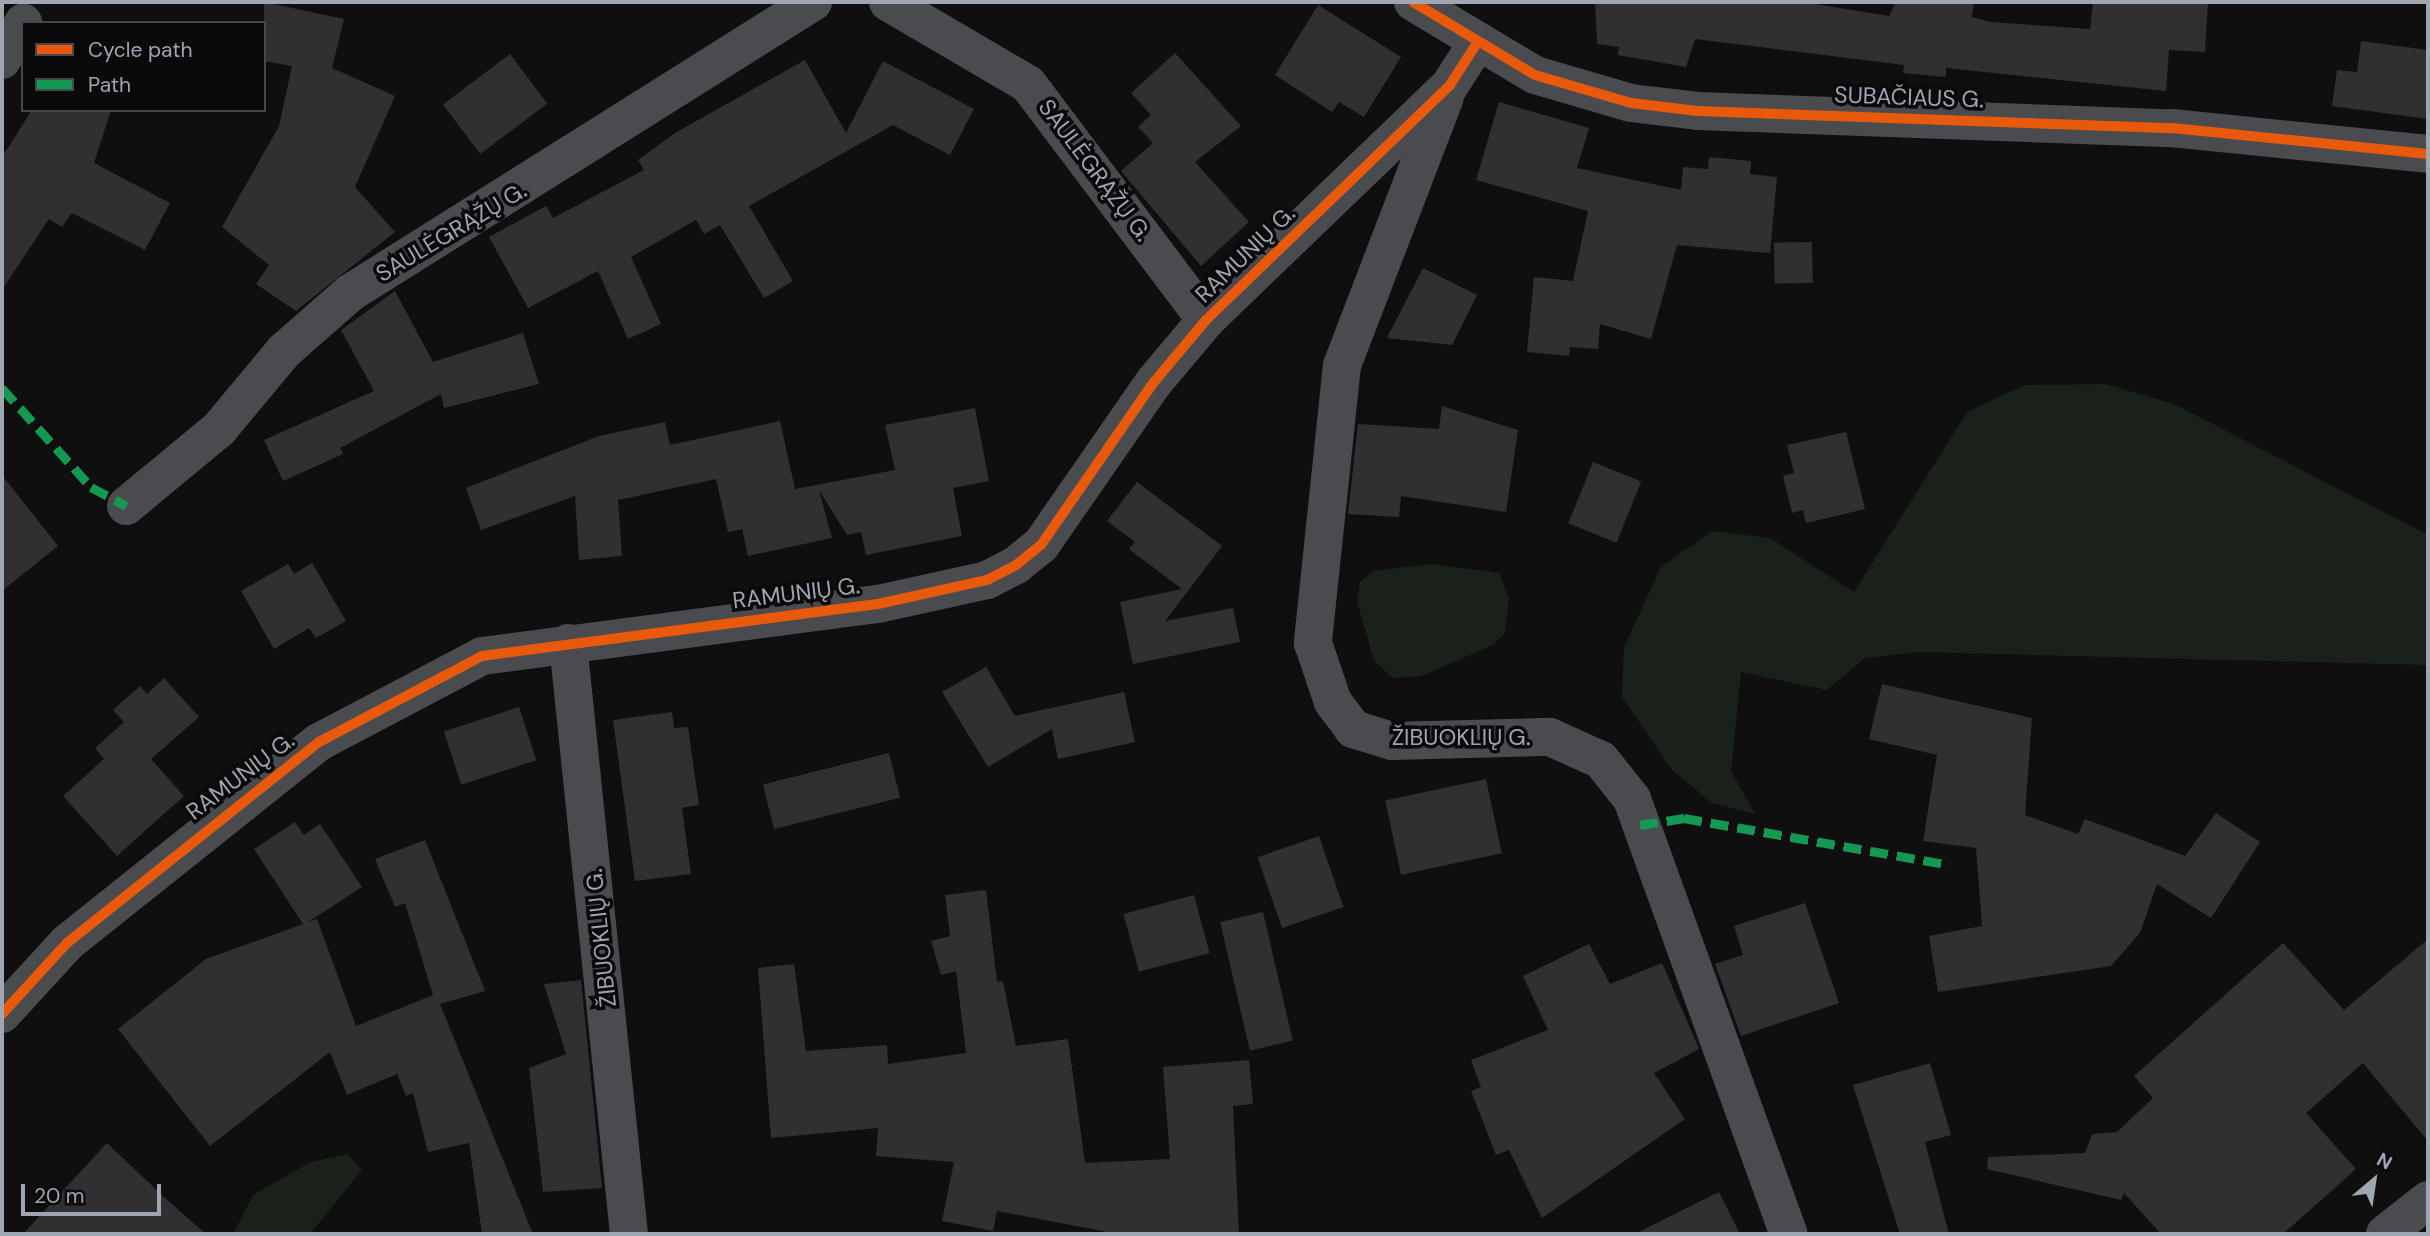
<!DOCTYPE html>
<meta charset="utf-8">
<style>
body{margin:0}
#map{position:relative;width:2430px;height:1236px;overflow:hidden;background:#0f0f10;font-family:"DM Sans",sans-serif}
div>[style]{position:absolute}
.green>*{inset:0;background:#1a201a}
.building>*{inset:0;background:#303032;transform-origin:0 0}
.minor>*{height:38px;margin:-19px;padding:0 19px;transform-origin:19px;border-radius:19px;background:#4a4b4f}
.tertiary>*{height:38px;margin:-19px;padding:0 19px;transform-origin:19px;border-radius:19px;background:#4a4b4f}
.quiet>*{height:9px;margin-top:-4.5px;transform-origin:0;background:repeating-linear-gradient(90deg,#139951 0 18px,transparent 0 27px)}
.cycleway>*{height:10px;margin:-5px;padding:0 5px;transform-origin:5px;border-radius:5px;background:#e8590c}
span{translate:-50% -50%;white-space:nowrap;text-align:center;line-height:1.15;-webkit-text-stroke:7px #0a0a0b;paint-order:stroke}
.street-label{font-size:23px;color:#a0a6b1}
.frame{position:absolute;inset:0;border:4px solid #a0a6b1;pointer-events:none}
.legend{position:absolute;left:21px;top:21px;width:245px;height:91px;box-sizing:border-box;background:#0a0a0b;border:2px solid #46484d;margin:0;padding:9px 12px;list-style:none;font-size:21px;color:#a0a6b1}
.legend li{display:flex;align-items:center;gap:14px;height:35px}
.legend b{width:35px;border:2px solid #46484d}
.north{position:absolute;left:2339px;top:1145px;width:70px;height:70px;-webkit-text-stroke:5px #0a0a0b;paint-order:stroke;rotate:29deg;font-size:19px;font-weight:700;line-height:28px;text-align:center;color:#a0a6b1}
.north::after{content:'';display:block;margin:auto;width:24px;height:32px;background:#a0a6b1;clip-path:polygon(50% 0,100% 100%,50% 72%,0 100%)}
.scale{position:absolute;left:21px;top:1184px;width:140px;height:32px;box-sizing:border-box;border:4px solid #a0a6b1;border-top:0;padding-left:9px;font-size:21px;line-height:24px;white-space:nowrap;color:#a0a6b1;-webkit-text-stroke:5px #0a0a0b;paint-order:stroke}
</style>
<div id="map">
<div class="green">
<i style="clip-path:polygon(2105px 384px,2174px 404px,2428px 535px,2428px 665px,1918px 652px,1865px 658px,1827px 690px,1741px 672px,1731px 771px,1755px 814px,1712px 803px,1672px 770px,1622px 697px,1624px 647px,1661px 567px,1712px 531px,1770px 538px,1854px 592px,1967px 412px,2025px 385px)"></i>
<i style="clip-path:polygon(1432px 564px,1499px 573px,1509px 599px,1505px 633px,1493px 645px,1422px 676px,1393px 678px,1374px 661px,1357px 601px,1360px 582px,1373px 571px)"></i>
<i style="clip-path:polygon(347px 1154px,362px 1170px,310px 1234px,233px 1234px,253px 1195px,310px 1162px)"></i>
</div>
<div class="building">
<i style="clip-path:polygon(264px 2px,344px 19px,332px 68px,395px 96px,355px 187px,395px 232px,296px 311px,256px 284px,269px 265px,222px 227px,279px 126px,292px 66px,264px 61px)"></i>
<i style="clip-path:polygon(1595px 2px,1803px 2px,1889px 16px,1896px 2px,1974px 2px,1972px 17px,1991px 22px,2090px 29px,2093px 2px,2208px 2px,2205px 52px,2169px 50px,2166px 91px,1946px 68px,1946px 77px,1903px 73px,1904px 65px,1695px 39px,1686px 67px,1618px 55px,1619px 47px,1597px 44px)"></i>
<i style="clip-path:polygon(1318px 5px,1401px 57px,1364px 117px,1339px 102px,1332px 112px,1275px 75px)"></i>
<i style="clip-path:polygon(2361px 41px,2428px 50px,2428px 119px,2332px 106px,2337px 70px,2357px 72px)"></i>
<i style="clip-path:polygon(1175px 53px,1241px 126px,1195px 162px,1249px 222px,1201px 266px,1121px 171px,1153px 143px,1138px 127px,1151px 115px,1131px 93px)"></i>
<i style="left:510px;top:54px;width:62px;height:84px;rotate:53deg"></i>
<i style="clip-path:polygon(805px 60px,846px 133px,883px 61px,974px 109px,950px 155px,893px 125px,749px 206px,793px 281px,764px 298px,720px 225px,704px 234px,696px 220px,631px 257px,661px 324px,628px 339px,598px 271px,528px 308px,489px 237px,546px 206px,553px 218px,644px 170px,638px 160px,675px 133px)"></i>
<i style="clip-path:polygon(1499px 102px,1589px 128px,1577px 168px,1681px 190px,1683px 167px,1708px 169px,1709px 157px,1751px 161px,1750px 174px,1777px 177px,1770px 253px,1677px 245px,1651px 339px,1600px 324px,1598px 349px,1570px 347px,1569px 356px,1527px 352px,1534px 277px,1573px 281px,1588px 211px,1476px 180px)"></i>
<i style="clip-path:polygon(32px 110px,111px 110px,94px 163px,170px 203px,145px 250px,72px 213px,62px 227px,49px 219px,2px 290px,2px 157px)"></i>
<i style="left:1812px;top:242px;width:41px;height:38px;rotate:89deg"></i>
<i style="clip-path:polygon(1423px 268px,1477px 295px,1452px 345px,1387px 338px)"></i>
<i style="clip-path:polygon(395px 291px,433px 362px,523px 333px,539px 384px,444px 408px,441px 394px,340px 448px,343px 454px,283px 481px,264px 440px,374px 391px,341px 330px)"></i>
<i style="clip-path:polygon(1442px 406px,1518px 430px,1506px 512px,1401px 496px,1399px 517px,1348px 514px,1358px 424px,1439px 429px)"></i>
<i style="clip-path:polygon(975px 408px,989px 481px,953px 488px,962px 536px,866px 555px,861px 532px,847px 535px,819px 490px,832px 538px,748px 556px,742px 529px,728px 532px,716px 479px,618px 500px,622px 556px,579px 560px,575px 496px,481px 530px,466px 488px,599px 436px,665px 422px,670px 445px,780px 421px,795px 489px,895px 470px,885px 425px)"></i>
<i style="clip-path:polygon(1846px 432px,1865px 509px,1806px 523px,1803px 510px,1792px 513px,1783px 476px,1794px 473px,1787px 445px)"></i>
<i style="left:1593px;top:462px;width:52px;height:66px;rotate:22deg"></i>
<i style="clip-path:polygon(2px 475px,58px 546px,2px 591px)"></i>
<i style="clip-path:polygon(1137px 482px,1222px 546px,1165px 621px,1233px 608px,1240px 642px,1133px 664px,1120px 602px,1182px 589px,1129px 549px,1135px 542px,1107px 521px)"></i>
<i style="clip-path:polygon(312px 563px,346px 621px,316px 638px,309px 628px,274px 649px,241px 591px,288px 564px,294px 574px)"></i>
<i style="clip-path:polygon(986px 667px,1015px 716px,1124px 692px,1135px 742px,1058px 759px,1052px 729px,988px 767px,942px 692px)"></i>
<i style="clip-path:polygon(164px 678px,199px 717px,151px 759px,184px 796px,117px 856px,63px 796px,104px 759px,95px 748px,124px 722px,113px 710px,140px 686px,147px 694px)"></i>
<i style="clip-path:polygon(1882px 684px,2032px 718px,2025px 815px,2078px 834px,2085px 819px,2185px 856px,2216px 813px,2260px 842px,2211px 918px,2157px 884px,2140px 933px,2111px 966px,1938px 992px,1929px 936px,1982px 926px,1976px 848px,1923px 841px,1937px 755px,1869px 739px)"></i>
<i style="left:519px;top:707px;width:56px;height:79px;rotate:72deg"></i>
<i style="clip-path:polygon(672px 712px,674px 728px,688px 727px,699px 805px,682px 808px,691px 874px,635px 881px,613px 720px)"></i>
<i style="left:889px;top:753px;width:46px;height:130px;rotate:76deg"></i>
<i style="left:1486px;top:779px;width:76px;height:103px;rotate:78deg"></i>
<i style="clip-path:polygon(295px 822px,304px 835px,320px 824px,362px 887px,308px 922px,317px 919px,356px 1026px,433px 995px,405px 903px,395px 907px,375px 859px,425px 840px,485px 991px,440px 1004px,533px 1234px,482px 1234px,469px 1143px,428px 1152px,413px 1093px,406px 1096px,397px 1074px,347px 1095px,330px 1052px,210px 1146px,118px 1029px,206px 959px,303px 924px,254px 849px)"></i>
<i style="left:1319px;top:836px;width:75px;height:65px;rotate:71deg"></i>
<i style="clip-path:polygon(986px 890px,997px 981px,1003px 981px,1016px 1046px,1068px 1039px,1085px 1163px,1170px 1159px,1163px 1067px,1249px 1060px,1253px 1104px,1233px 1106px,1239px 1234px,1118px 1234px,997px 1211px,993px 1231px,942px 1221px,954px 1162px,876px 1156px,878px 1128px,771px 1138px,758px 968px,794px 964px,806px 1051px,887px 1045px,888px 1064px,966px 1053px,956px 971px,941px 975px,931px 941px,950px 936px,945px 895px)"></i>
<i style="left:1194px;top:895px;width:60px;height:73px;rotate:75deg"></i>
<i style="clip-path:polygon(1805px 903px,1839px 1003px,1741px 1036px,1715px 964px,1743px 955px,1734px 926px)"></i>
<i style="left:1263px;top:912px;width:132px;height:44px;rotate:77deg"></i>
<i style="clip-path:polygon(2428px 939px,2428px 1141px,2363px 1063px,2306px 1113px,2356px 1169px,2283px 1234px,2161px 1234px,2124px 1193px,2121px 1200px,1987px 1169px,1988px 1157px,2085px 1153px,2092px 1134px,2117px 1132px,2153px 1098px,2134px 1076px,2283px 943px,2344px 1010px)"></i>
<i style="clip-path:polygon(1589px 944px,1610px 984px,1662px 963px,1699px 1049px,1654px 1073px,1685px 1119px,1542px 1218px,1509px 1150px,1496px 1155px,1471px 1091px,1481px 1087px,1471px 1060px,1548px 1030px,1523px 976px)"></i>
<i style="clip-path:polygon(581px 980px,602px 1188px,543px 1192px,529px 1068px,566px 1054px,544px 984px)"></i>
<i style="clip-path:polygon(1930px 1063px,1951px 1135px,1925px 1142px,1949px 1234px,1900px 1234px,1853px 1085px)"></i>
<i style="clip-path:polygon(107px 1143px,166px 1199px,206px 1234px,23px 1234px)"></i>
<i style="clip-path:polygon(1719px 1192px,1740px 1234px,1635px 1234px)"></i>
</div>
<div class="minor">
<i style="left:888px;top:2px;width:162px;rotate:30.4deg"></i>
<i style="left:1028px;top:84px;width:296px;rotate:53deg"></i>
<i style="left:2px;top:60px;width:43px;rotate:-60.4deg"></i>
<i style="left:1445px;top:97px;width:287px;rotate:111deg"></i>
<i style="left:1342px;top:365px;width:280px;rotate:96deg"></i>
<i style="left:1313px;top:643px;width:62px;rotate:71.3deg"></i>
<i style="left:1333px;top:702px;width:34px;rotate:53deg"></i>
<i style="left:1353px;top:729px;width:41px;rotate:17.1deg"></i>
<i style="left:1392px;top:741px;width:158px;rotate:-1.5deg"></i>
<i style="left:1550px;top:737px;width:56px;rotate:24.3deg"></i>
<i style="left:1601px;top:760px;width:50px;rotate:51.5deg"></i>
<i style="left:1632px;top:799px;width:462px;rotate:70.2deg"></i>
<i style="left:126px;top:506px;width:121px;rotate:-39.6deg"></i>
<i style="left:219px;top:429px;width:102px;rotate:-50.2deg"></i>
<i style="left:284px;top:351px;width:88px;rotate:-41.3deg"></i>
<i style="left:350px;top:293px;width:547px;rotate:-32.15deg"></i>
<i style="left:568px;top:643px;width:594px;rotate:84.11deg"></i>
<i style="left:2px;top:1014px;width:96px;rotate:-47.5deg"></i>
<i style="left:67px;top:943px;width:322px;rotate:-38.6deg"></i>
<i style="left:319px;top:742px;width:184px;rotate:-27.8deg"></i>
<i style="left:482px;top:656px;width:399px;rotate:-7.5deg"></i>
<i style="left:878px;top:604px;width:112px;rotate:-12.4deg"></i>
<i style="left:987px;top:580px;width:33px;rotate:-27deg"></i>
<i style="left:1016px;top:565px;width:32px;rotate:-39deg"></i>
<i style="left:1041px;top:545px;width:198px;rotate:-55.3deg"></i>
<i style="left:1154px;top:382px;width:81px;rotate:-50deg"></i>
<i style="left:1206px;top:320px;width:339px;rotate:-43.9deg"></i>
<i style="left:1450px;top:85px;width:50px;rotate:-57.3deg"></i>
<i style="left:2385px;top:1234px;width:55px;rotate:-38.3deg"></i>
</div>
<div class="tertiary">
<i style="left:1413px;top:2px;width:142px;rotate:30.9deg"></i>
<i style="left:1535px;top:75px;width:100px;rotate:16.3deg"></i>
<i style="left:1631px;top:103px;width:67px;rotate:6.8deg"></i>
<i style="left:1698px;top:111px;width:474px;rotate:2.1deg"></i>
<i style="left:2172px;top:128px;width:257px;rotate:5.8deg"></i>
</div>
<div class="quiet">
<i style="left:2px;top:388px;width:133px;rotate:48deg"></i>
<i style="left:91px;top:487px;width:40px;rotate:28deg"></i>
<i style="left:1640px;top:825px;width:45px;rotate:-9deg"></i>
<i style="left:1684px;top:818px;width:270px;rotate:10deg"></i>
</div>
<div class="cycleway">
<i style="left:1413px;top:2px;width:142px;rotate:30.9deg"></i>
<i style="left:1535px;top:75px;width:100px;rotate:16.3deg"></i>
<i style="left:1631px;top:103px;width:67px;rotate:6.8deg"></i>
<i style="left:1698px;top:111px;width:474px;rotate:2.1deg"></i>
<i style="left:2172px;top:128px;width:257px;rotate:5.8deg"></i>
<i style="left:2px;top:1014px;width:96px;rotate:-47.5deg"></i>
<i style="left:67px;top:943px;width:322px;rotate:-38.6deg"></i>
<i style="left:319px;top:742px;width:184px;rotate:-27.8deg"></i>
<i style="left:482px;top:656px;width:399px;rotate:-7.5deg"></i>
<i style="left:878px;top:604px;width:112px;rotate:-12.4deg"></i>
<i style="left:987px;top:580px;width:33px;rotate:-27deg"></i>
<i style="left:1016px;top:565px;width:32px;rotate:-39deg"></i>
<i style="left:1041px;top:545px;width:198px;rotate:-55.3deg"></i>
<i style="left:1154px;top:382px;width:81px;rotate:-50deg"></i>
<i style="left:1206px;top:320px;width:339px;rotate:-43.9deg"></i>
<i style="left:1450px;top:85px;width:50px;rotate:-57.3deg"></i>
</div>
<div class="street-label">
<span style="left:1909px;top:97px;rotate:2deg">SUBAČIAUS G.</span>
<span style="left:1095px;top:170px;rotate:53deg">SAULĖGRĄŽŲ G.</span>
<span style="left:451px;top:232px;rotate:-31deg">SAULĖGRĄŽŲ G.</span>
<span style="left:1245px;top:254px;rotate:-44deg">RAMUNIŲ G.</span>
<span style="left:796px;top:593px;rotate:-7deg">RAMUNIŲ G.</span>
<span style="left:1461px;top:737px">ŽIBUOKLIŲ G.</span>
<span style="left:240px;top:776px;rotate:-37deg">RAMUNIŲ G.</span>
<span style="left:601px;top:938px;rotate:-96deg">ŽIBUOKLIŲ G.</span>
</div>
<div class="frame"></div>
<ul class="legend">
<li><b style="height:9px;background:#e8590c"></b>Cycle path</li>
<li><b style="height:9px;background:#139951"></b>Path</li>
</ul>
<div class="north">N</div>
<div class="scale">20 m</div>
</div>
